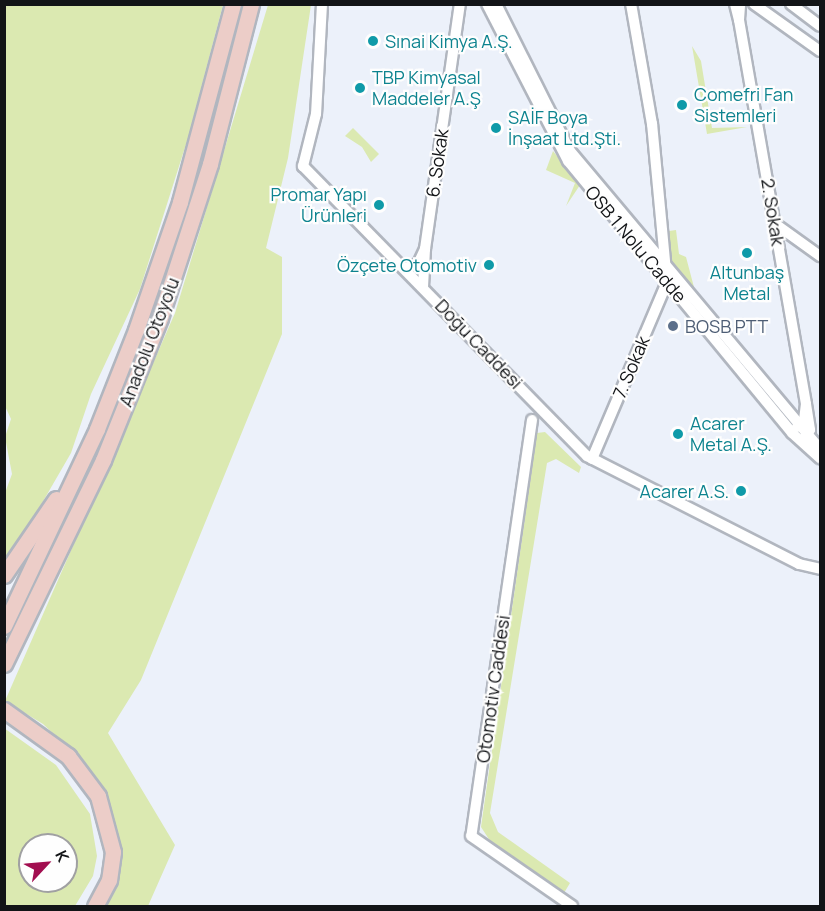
<!DOCTYPE html>
<meta charset="utf-8">
<style>
body{margin:0}
#map{position:relative;width:825px;height:911px;overflow:hidden;background:#ecf1fa;font-family:Manrope,sans-serif}
div>[style]{position:absolute}
.green>*{inset:0;background:#dbe9b1}
.roads{filter:drop-shadow(2px 0 #b1b6bf) drop-shadow(-2px 0 #b1b6bf) drop-shadow(0 2px #b1b6bf) drop-shadow(0 -2px #b1b6bf)}
.minor>*{height:10px;margin:-5px;padding:0 5px;transform-origin:5px;border-radius:5px;background:#fff}
.highway>*{height:15px;margin:-7.5px;padding:0 7.5px;transform-origin:7.5px;border-radius:7.5px;background:#eccdc8}
.dots>*{width:16px;height:16px;translate:-50% -50%;box-sizing:border-box;border:3px solid #fefefe;border-radius:50%}
span{translate:-50% -50%;white-space:nowrap;text-align:center;line-height:1.15;-webkit-text-stroke:4.5px #fefefe;paint-order:stroke}
.culture-label{font-size:18px;color:#0d838f}
.left{translate:0 -50%;text-align:left}
.right{translate:-100% -50%;text-align:right}
.street-label{font-size:18px;color:#121417}
.service-label{font-size:18px;color:#4e5e75}
.frame{position:absolute;inset:0;border:6px solid #121417;pointer-events:none}
.north{position:absolute;left:18px;top:833px;width:60px;height:60px;box-sizing:border-box;background:#fefefe;border:2px solid #a0a0a2;border-radius:50%;rotate:64deg;font-size:16px;font-weight:700;line-height:24px;text-align:center;color:#121417}
.north::after{content:'';display:block;margin:auto;width:21px;height:27px;background:#a20e50;clip-path:polygon(50% 0,100% 100%,50% 72%,0 100%)}
</style>
<div id="map">
<div class="green">
<i style="clip-path:polygon(5px 5px,223px 5px,188px 138px,140px 289px,91px 394px,71px 453px,5px 567px,5px 493px,12px 474px,5px 437px,11px 419px,4px 404px)"></i>
<i style="clip-path:polygon(268px 5px,311px 5px,288px 158px,266px 248px,282px 257px,282px 334px,141px 680px,108px 733px,175px 845px,148px 906px,103px 906px,118px 843px,106px 797px,79px 758px,43px 724px,5px 701px,175px 313px)"></i>
<i style="clip-path:polygon(692px 46px,701px 61px,712px 128px,747px 127px,707px 134px)"></i>
<i style="clip-path:polygon(353px 128px,379px 154px,371px 162px,362px 147px,345px 136px)"></i>
<i style="clip-path:polygon(553px 151px,580px 185px,566px 206px,575px 183px,546px 170px)"></i>
<i style="clip-path:polygon(676px 230px,679px 254px,686px 257px,695px 291px,671px 261px,669px 231px)"></i>
<i style="clip-path:polygon(545px 432px,581px 467px,579px 473px,556px 459px,547px 463px,490px 813px,498px 832px,570px 883px,564px 893px,494px 847px,481px 827px,537px 433px)"></i>
<i style="clip-path:polygon(evenodd,4px 728px,56px 765px,90px 814px,97px 856px,93px 876px,75px 906px,5px 906px,4px 728px,30px 845px,66px 845px,66px 881px,30px 881px,30px 845px)"></i>
</div>
<div class="roads">
<div class="minor">
<i style="left:322px;top:4px;width:110px;rotate:93.1deg"></i>
<i style="left:316px;top:114px;width:54px;rotate:104deg"></i>
<i style="left:303px;top:166px;width:406px;rotate:45.6deg"></i>
<i style="left:587px;top:456px;width:238px;rotate:27deg"></i>
<i style="left:799px;top:564px;width:22px;rotate:13deg"></i>
<i style="left:487px;top:4px;width:177px;rotate:62.7deg"></i>
<i style="left:568px;top:161px;width:352px;rotate:50.5deg"></i>
<i style="left:792px;top:433px;width:38px;rotate:42deg"></i>
<i style="left:496px;top:4px;width:165px;rotate:63.3deg"></i>
<i style="left:570px;top:151px;width:389px;rotate:50deg"></i>
<i style="left:735px;top:4px;width:16px;rotate:76deg"></i>
<i style="left:739px;top:20px;width:16px;rotate:-86deg"></i>
<i style="left:754px;top:4px;width:81px;rotate:35.5deg"></i>
<i style="left:791px;top:4px;width:36px;rotate:37deg"></i>
<i style="left:739px;top:20px;width:390px;rotate:80.1deg"></i>
<i style="left:774px;top:223px;width:57px;rotate:35.7deg"></i>
<i style="left:425px;top:249px;width:247px;rotate:-81.9deg"></i>
<i style="left:405px;top:268px;width:14px;rotate:-17deg"></i>
<i style="left:418px;top:264px;width:17px;rotate:-65deg"></i>
<i style="left:425px;top:249px;width:38px;rotate:93deg"></i>
<i style="left:532px;top:420px;width:420px;rotate:98.3deg"></i>
<i style="left:471px;top:836px;width:123px;rotate:34.7deg"></i>
<i style="left:797px;top:427px;width:10px;rotate:-45deg"></i>
<i style="left:804px;top:420px;width:16px;rotate:-83deg"></i>
<i style="left:806px;top:404px;width:26px;rotate:81deg"></i>
<i style="left:810px;top:430px;width:12px;rotate:125deg"></i>
<i style="left:592px;top:459px;width:192px;rotate:-67deg"></i>
<i style="left:667px;top:282px;width:159px;rotate:-95.4deg"></i>
<i style="left:652px;top:124px;width:122px;rotate:-99.9deg"></i>
</div>
<div class="highway">
<i style="left:4px;top:575px;width:92px;rotate:-55.6deg"></i>
<i style="left:4px;top:626px;width:218px;rotate:-64.7deg"></i>
<i style="left:97px;top:429px;width:106px;rotate:-68.5deg"></i>
<i style="left:136px;top:330px;width:135px;rotate:-71deg"></i>
<i style="left:180px;top:202px;width:205px;rotate:-75deg"></i>
<i style="left:4px;top:664px;width:227px;rotate:-64.1deg"></i>
<i style="left:103px;top:460px;width:153px;rotate:-68.1deg"></i>
<i style="left:160px;top:318px;width:162px;rotate:-72deg"></i>
<i style="left:210px;top:164px;width:165px;rotate:-75.6deg"></i>
<i style="left:4px;top:710px;width:79px;rotate:35.7deg"></i>
<i style="left:68px;top:756px;width:50px;rotate:53.1deg"></i>
<i style="left:98px;top:796px;width:58px;rotate:75deg"></i>
<i style="left:113px;top:852px;width:28px;rotate:98deg"></i>
<i style="left:109px;top:880px;width:30px;rotate:118deg"></i>
</div>
</div>
<div class="dots">
<i style="left:373px;top:41px;background:#0f9aa8"></i>
<i style="left:360px;top:88px;background:#0f9aa8"></i>
<i style="left:682px;top:105px;background:#0f9aa8"></i>
<i style="left:496px;top:128px;background:#0f9aa8"></i>
<i style="left:379px;top:205px;background:#0f9aa8"></i>
<i style="left:747px;top:253px;background:#0f9aa8"></i>
<i style="left:489px;top:265px;background:#0f9aa8"></i>
<i style="left:673px;top:326px;background:#5c6f8a"></i>
<i style="left:678px;top:434px;background:#0f9aa8"></i>
<i style="left:741px;top:491px;background:#0f9aa8"></i>
</div>
<div class="culture-label">
<span class="left" style="left:385px;top:41px">Sınai Kimya A.Ş.</span>
<span class="left" style="left:372px;top:88px">TBP Kimyasal<br>Maddeler A.Ş</span>
<span class="left" style="left:694px;top:105px">Comefri Fan<br>Sistemleri</span>
<span class="left" style="left:508px;top:128px">SAİF Boya<br>İnşaat Ltd.Şti.</span>
<span class="right" style="left:367px;top:205px">Promar Yapı<br>Ürünleri</span>
<span class="right" style="left:477px;top:265px">Özçete Otomotiv</span>
<span style="left:747px;top:283px">Altunbaş<br>Metal</span>
<span class="left" style="left:690px;top:434px">Acarer<br>Metal A.Ş.</span>
<span class="right" style="left:729px;top:491px">Acarer A.S.</span>
</div>
<div class="street-label">
<span style="left:437px;top:163px;rotate:-82deg">6. Sokak</span>
<span style="left:773px;top:212px;rotate:81deg">2. Sokak</span>
<span style="left:636px;top:244px;rotate:50deg">OSB 1 Nolu Cadde</span>
<span style="left:149px;top:342px;rotate:-69deg">Anadolu Otoyolu</span>
<span style="left:479px;top:344px;rotate:46deg">Doğu Caddesi</span>
<span style="left:631px;top:367px;rotate:-67deg">7. Sokak</span>
<span style="left:493px;top:689px;rotate:-82deg">Otomotiv Caddesi</span>
</div>
<div class="service-label">
<span class="left" style="left:685px;top:326px">BOSB PTT</span>
</div>
<div class="frame"></div>
<div class="north">K</div>
</div>
